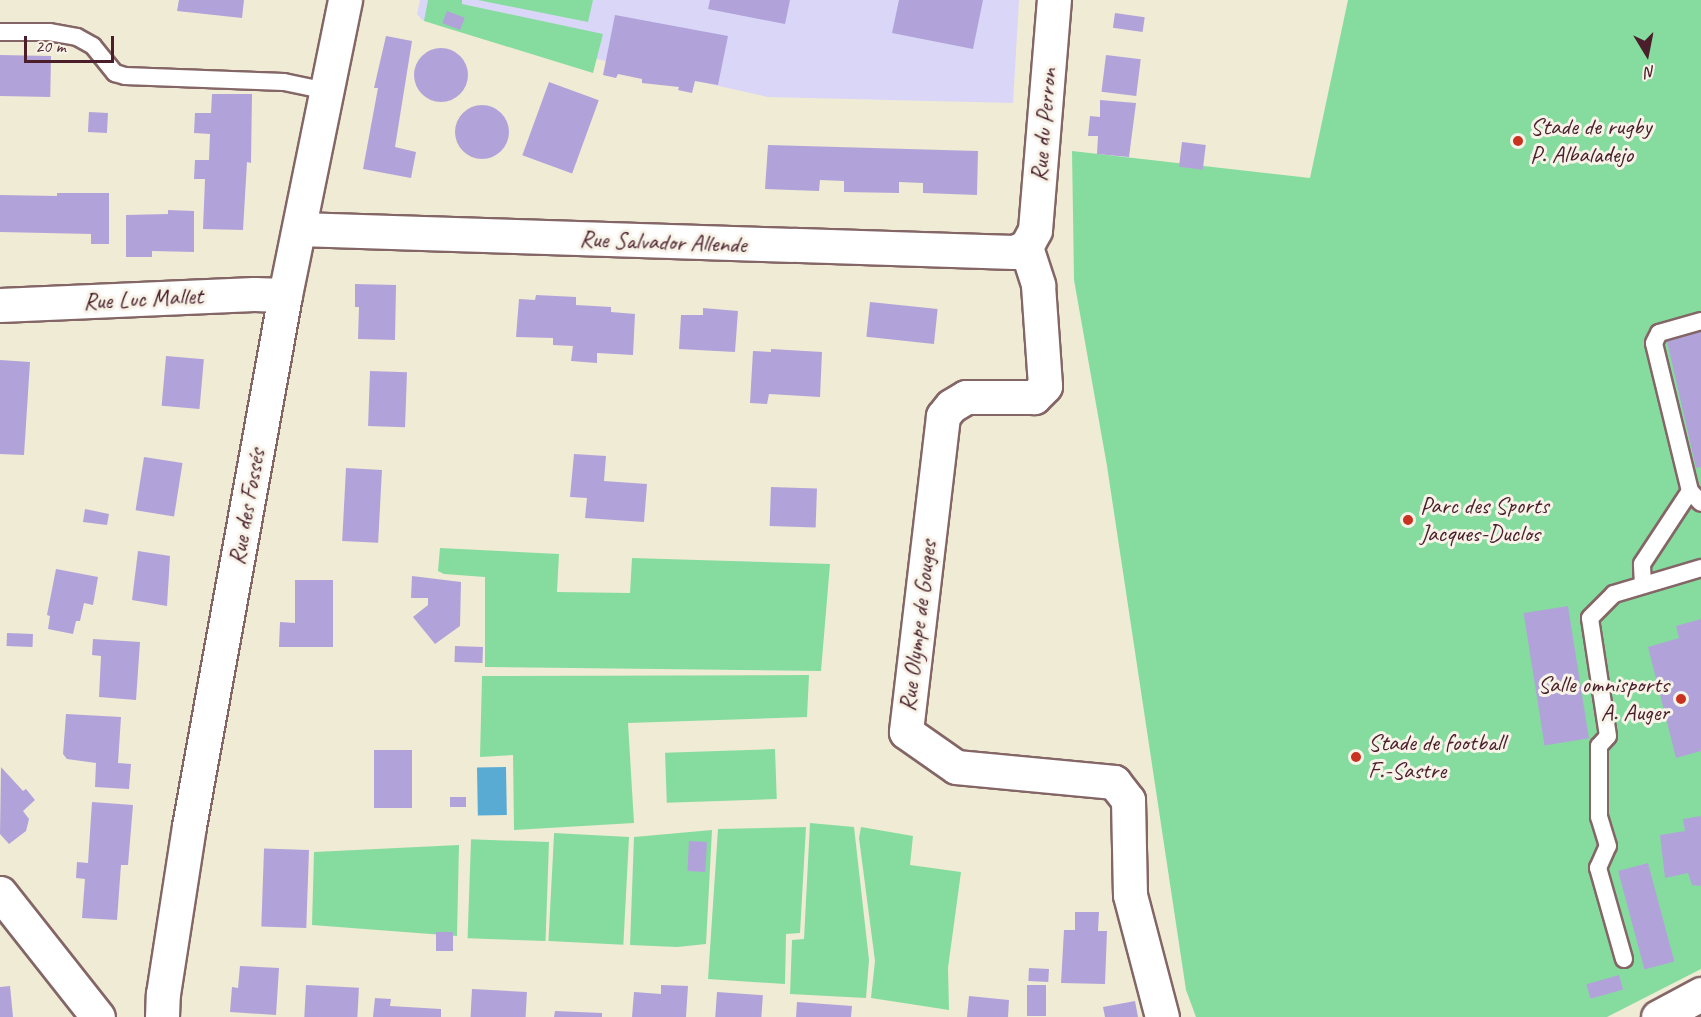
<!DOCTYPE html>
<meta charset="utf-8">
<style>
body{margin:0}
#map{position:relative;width:1701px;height:1017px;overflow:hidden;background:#f0ebd5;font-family:Caveat,sans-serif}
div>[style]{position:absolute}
.built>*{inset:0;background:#dad6f7}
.green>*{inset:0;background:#86dc9f;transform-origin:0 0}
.water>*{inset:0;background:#5aabd4;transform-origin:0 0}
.building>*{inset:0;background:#b1a3d9;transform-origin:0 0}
.round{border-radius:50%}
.roads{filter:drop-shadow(2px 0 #846666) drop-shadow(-2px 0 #846666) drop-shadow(0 2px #846666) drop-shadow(0 -2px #846666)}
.lane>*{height:16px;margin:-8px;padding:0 8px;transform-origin:8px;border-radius:8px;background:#fff}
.street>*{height:33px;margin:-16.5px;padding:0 16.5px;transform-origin:16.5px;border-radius:16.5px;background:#fff}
.dots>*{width:16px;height:16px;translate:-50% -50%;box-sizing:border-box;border:3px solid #f7f3e8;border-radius:50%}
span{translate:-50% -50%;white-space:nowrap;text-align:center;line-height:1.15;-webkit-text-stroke:6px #f7f3e8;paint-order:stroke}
.street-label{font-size:24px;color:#4a1f2b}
.poi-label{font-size:24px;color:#4a1f2b}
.left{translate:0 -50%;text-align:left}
.right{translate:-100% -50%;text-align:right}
.north{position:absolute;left:1617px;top:24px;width:60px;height:60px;-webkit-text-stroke:4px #f7f3e8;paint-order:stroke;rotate:170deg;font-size:16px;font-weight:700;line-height:24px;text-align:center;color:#4a1f2b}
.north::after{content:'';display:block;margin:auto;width:21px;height:27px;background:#4a1f2b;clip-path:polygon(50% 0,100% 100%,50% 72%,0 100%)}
.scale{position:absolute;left:24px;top:36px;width:90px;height:27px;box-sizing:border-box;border:3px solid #4a1f2b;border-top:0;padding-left:8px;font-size:18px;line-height:21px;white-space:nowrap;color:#4a1f2b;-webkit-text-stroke:4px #f7f3e8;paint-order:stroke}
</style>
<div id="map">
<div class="built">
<i style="clip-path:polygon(420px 0,1019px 0,1013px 103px,768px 97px,422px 20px,417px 14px)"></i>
</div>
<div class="green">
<i style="clip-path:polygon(428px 0,462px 0,462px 4px,603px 34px,593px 73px,424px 21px)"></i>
<i style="clip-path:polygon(478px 0,593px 0,588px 22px)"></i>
<i style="clip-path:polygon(1348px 0,1701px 0,1701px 969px,1607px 1017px,1196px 1017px,1186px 990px,1107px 466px,1074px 280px,1072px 151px,1310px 178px)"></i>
<i style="clip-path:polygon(440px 548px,559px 554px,557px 592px,630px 593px,632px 558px,830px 564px,821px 671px,485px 667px,485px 577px,444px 574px,438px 571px)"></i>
<i style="clip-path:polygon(809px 675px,807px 717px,628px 723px,634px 823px,514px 830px,513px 755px,480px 757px,482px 676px)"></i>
<i style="left:775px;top:749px;width:50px;height:110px;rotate:88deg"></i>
<i style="clip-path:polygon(810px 823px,854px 827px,869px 960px,866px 998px,790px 994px,792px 940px,804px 939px)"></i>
<i style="clip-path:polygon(806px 827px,800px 933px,786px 934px,785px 984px,708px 979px,718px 829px)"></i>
<i style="clip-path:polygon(861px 827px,913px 836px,910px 865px,961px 872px,948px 968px,949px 1010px,871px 998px,875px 961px,859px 838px)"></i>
<i style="clip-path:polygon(712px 830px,706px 944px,677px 947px,630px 945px,634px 837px)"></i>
<i style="left:629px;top:837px;width:108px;height:75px;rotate:93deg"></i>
<i style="left:549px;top:842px;width:99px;height:78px;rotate:92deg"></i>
<i style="clip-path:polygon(459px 845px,457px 936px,312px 925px,314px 852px)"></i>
</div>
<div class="water">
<i style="left:506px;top:767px;width:48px;height:29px;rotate:89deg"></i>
</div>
<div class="building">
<i style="clip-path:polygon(179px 0,244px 0,242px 18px,177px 11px)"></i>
<i style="clip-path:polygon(710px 0,790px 0,785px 24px,708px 9px)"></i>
<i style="clip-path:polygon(899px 0,983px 0,973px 49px,892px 33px)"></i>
<i style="left:447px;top:11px;width:19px;height:13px;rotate:21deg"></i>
<i style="left:1115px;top:13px;width:30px;height:15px;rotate:8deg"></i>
<i style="clip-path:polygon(615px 15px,728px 36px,718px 85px,695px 81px,692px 93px,678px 90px,679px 87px,642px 83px,642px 79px,618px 74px,616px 78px,603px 75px)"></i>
<i style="clip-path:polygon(386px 36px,412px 41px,395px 147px,416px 152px,411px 178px,363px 169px,378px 88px,374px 88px)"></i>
<i class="round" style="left:414px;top:48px;width:54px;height:54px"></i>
<i style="left:0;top:55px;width:51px;height:41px;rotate:1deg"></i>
<i style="left:1106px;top:55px;width:35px;height:37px;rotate:7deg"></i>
<i style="left:549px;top:82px;width:53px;height:78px;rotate:20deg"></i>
<i style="clip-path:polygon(212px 94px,252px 94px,251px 163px,247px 162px,243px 230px,203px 229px,205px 179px,194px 179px,195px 160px,209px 160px,210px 134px,194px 133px,195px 113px,211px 113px)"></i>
<i style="clip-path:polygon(1100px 100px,1136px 103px,1129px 157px,1097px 154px,1098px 136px,1088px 136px,1090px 116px,1100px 117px)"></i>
<i class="round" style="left:455px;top:105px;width:54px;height:54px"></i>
<i style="left:89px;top:112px;width:19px;height:20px;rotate:3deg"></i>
<i style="left:1182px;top:142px;width:24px;height:25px;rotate:7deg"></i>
<i style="clip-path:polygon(768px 145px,978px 151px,977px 195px,923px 193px,923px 183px,899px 182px,899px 193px,844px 192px,844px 181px,820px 180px,819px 191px,765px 189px)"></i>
<i style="clip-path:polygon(57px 193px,109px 193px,109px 244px,91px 244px,91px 234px,0 232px,0 195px,57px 196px)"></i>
<i style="clip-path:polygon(168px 210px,194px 211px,194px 252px,152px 251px,152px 257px,126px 257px,126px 215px,168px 214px)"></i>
<i style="clip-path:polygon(355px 284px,396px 285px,395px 340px,358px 339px,359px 307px,355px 307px)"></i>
<i style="clip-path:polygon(536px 295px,576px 297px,576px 305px,611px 307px,611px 312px,635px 314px,633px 355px,597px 353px,597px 363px,571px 361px,573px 346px,553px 345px,553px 338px,516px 337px,519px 299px,535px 300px)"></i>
<i style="left:870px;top:302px;width:68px;height:35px;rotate:6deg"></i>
<i style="clip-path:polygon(703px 308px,738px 311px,735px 352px,679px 349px,681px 315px,703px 315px)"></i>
<i style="clip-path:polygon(1701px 328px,1701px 467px,1696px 468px,1666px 337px)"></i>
<i style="clip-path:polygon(771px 349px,822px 352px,820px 397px,769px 394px,767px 404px,750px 403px,753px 351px,771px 352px)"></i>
<i style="left:166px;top:356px;width:38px;height:50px;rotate:5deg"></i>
<i style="clip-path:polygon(0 360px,30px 362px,24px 455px,0 454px)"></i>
<i style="left:370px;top:371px;width:37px;height:55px;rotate:2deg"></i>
<i style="clip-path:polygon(574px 454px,606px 456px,604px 481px,647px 484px,644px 522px,585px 518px,587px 498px,570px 497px)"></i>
<i style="left:144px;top:457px;width:39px;height:54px;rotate:9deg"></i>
<i style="left:346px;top:468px;width:36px;height:73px;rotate:3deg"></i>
<i style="left:771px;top:487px;width:46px;height:39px;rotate:2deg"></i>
<i style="clip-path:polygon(85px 509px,109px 514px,107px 525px,83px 522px)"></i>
<i style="clip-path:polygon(138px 551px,170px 556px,167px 606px,132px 600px)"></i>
<i style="clip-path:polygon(56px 569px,98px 577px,93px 605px,84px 603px,80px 621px,76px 621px,73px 634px,48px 629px,50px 616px,47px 615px)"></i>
<i style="clip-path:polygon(412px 576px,461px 582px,460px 626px,435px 644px,413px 617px,428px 605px,428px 598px,411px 598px)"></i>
<i style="clip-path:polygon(295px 580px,333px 580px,333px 647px,279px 647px,280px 622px,295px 623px)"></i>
<i style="left:1568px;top:606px;width:134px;height:45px;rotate:81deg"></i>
<i style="clip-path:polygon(1701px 619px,1701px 751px,1676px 758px,1648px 647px,1679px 638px,1676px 626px)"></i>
<i style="left:7px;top:633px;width:26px;height:13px;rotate:2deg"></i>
<i style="clip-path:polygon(93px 639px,140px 642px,136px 700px,99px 697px,101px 656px,92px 655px)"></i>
<i style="left:455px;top:646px;width:28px;height:16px;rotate:2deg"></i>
<i style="clip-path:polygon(66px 714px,121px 717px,118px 763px,131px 764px,129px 789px,95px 787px,96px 763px,67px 759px,63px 754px)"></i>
<i style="left:374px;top:750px;width:38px;height:58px"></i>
<i style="clip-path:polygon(1px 767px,23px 791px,26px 789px,35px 800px,23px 811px,29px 819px,26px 831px,9px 844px,0 834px)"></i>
<i style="left:450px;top:797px;width:16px;height:10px"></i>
<i style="clip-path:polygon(92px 802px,133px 805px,128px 865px,121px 865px,117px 920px,82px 918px,85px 879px,76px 878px,77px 862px,88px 863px)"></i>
<i style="clip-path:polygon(1701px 816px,1701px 886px,1692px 885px,1688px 873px,1665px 878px,1660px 835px,1685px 831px,1683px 819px)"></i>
<i style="left:689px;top:841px;width:18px;height:30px;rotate:3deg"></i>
<i style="left:309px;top:850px;width:78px;height:45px;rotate:92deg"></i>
<i style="left:1648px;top:863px;width:102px;height:31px;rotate:75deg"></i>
<i style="clip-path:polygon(1075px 912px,1099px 912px,1098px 931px,1107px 931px,1105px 984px,1061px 983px,1064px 930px,1075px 930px)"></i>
<i style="left:436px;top:932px;width:17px;height:19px"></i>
<i style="clip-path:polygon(240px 966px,279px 968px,276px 1015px,230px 1012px,232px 987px,238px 988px)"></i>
<i style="left:1029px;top:968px;width:20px;height:13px;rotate:3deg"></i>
<i style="left:1619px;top:975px;width:15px;height:34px;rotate:74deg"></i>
<i style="left:306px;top:985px;width:53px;height:32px;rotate:3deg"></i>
<i style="clip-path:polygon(661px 985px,688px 986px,686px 1017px,632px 1017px,634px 992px,661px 994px)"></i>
<i style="left:1027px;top:985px;width:19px;height:31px"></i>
<i style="clip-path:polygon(10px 986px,13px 1017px,0 1017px,0 987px)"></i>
<i style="left:472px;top:989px;width:55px;height:28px;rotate:3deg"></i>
<i style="left:717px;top:992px;width:46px;height:25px;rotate:4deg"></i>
<i style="clip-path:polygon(969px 996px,1009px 1000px,1008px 1017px,967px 1017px)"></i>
<i style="clip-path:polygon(375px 998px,391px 999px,390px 1006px,441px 1009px,441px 1017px,373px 1017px)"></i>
<i style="clip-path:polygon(1135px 1001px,1138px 1017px,1105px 1017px,1103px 1007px)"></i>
<i style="clip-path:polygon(797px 1002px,852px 1006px,851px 1017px,796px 1017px)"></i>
<i style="clip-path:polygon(555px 1011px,602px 1013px,602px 1017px,554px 1017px)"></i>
</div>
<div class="roads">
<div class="lane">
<i style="left:0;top:32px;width:49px"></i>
<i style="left:49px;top:32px;width:28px;rotate:10deg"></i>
<i style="left:77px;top:37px;width:18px;rotate:29deg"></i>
<i style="left:93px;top:46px;width:35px;rotate:51deg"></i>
<i style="left:115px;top:73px;width:10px;rotate:17deg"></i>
<i style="left:125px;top:76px;width:159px;rotate:2.2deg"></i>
<i style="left:284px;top:82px;width:44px;rotate:11.8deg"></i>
<i style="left:1690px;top:491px;width:152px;rotate:-103.7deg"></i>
<i style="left:1654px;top:343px;width:11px;rotate:-63deg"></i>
<i style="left:1659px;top:333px;width:44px;rotate:-15.9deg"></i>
<i style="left:1643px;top:585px;width:21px;rotate:-93deg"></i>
<i style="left:1642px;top:564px;width:87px;rotate:-56.7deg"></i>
<i style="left:1690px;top:491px;width:16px;rotate:47deg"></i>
<i style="left:1624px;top:959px;width:95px;rotate:-105.9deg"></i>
<i style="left:1598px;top:868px;width:24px;rotate:-66deg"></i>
<i style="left:1608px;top:846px;width:30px;rotate:-107deg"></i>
<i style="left:1599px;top:817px;width:71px;rotate:-90deg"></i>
<i style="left:1599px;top:746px;width:13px;rotate:-48deg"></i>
<i style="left:1608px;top:736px;width:119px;rotate:-98.7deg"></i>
<i style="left:1590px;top:618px;width:34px;rotate:-45deg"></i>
<i style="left:1614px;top:594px;width:91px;rotate:-16.6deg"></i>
</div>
<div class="street">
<i style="left:299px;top:229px;width:715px;rotate:1.84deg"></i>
<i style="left:1014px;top:252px;width:13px;rotate:-23deg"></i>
<i style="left:1026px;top:247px;width:40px;rotate:72deg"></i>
<i style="left:1038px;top:285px;width:101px;rotate:86deg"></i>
<i style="left:1045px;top:386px;width:16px;rotate:135deg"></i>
<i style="left:1034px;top:397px;width:68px;rotate:180deg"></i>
<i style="left:966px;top:397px;width:17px;rotate:149deg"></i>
<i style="left:951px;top:406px;width:13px;rotate:129deg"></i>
<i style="left:943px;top:416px;width:318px;rotate:96.7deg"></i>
<i style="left:906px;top:732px;width:61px;rotate:35deg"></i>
<i style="left:956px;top:767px;width:159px;rotate:5.4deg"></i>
<i style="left:1114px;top:782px;width:23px;rotate:52deg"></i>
<i style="left:1128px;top:800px;width:95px;rotate:88.8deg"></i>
<i style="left:1130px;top:895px;width:126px;rotate:75.3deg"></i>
<i style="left:1026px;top:247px;width:19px;rotate:-62deg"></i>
<i style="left:1035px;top:230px;width:231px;rotate:-85.3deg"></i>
<i style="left:0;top:305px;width:254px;rotate:-2.5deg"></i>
<i style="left:254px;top:294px;width:31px;rotate:2deg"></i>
<i style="left:0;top:893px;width:158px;rotate:51.7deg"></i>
<i style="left:162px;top:1017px;width:23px;rotate:-88deg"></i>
<i style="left:163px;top:994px;width:170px;rotate:-81.2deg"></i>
<i style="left:189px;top:826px;width:540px;rotate:-79.75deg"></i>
<i style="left:285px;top:295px;width:301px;rotate:-78.5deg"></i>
<i style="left:1658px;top:1017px;width:49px;rotate:-28.1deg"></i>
</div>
</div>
<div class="dots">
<i style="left:1518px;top:141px;background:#c8321e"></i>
<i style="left:1408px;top:520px;background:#c8321e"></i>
<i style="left:1681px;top:699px;background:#c8321e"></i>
<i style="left:1356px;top:757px;background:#c8321e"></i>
</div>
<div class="street-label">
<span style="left:1044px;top:125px;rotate:-85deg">Rue du Perron</span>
<span style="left:663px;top:242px;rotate:2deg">Rue Salvador Allende</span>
<span style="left:143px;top:299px;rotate:-3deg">Rue Luc Mallet</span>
<span style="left:247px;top:507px;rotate:-80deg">Rue des Fossés</span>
<span style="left:918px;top:626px;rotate:-83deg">Rue Olympe de Gouges</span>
</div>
<div class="poi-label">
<span class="left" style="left:1530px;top:141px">Stade de rugby<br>P. Albaladejo</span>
<span class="left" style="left:1420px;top:520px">Parc des Sports<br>Jacques-Duclos</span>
<span class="right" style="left:1669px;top:699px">Salle omnisports<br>A. Auger</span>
<span class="left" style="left:1368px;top:757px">Stade de football<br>F.-Sastre</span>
</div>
<div class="north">N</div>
<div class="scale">20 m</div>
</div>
